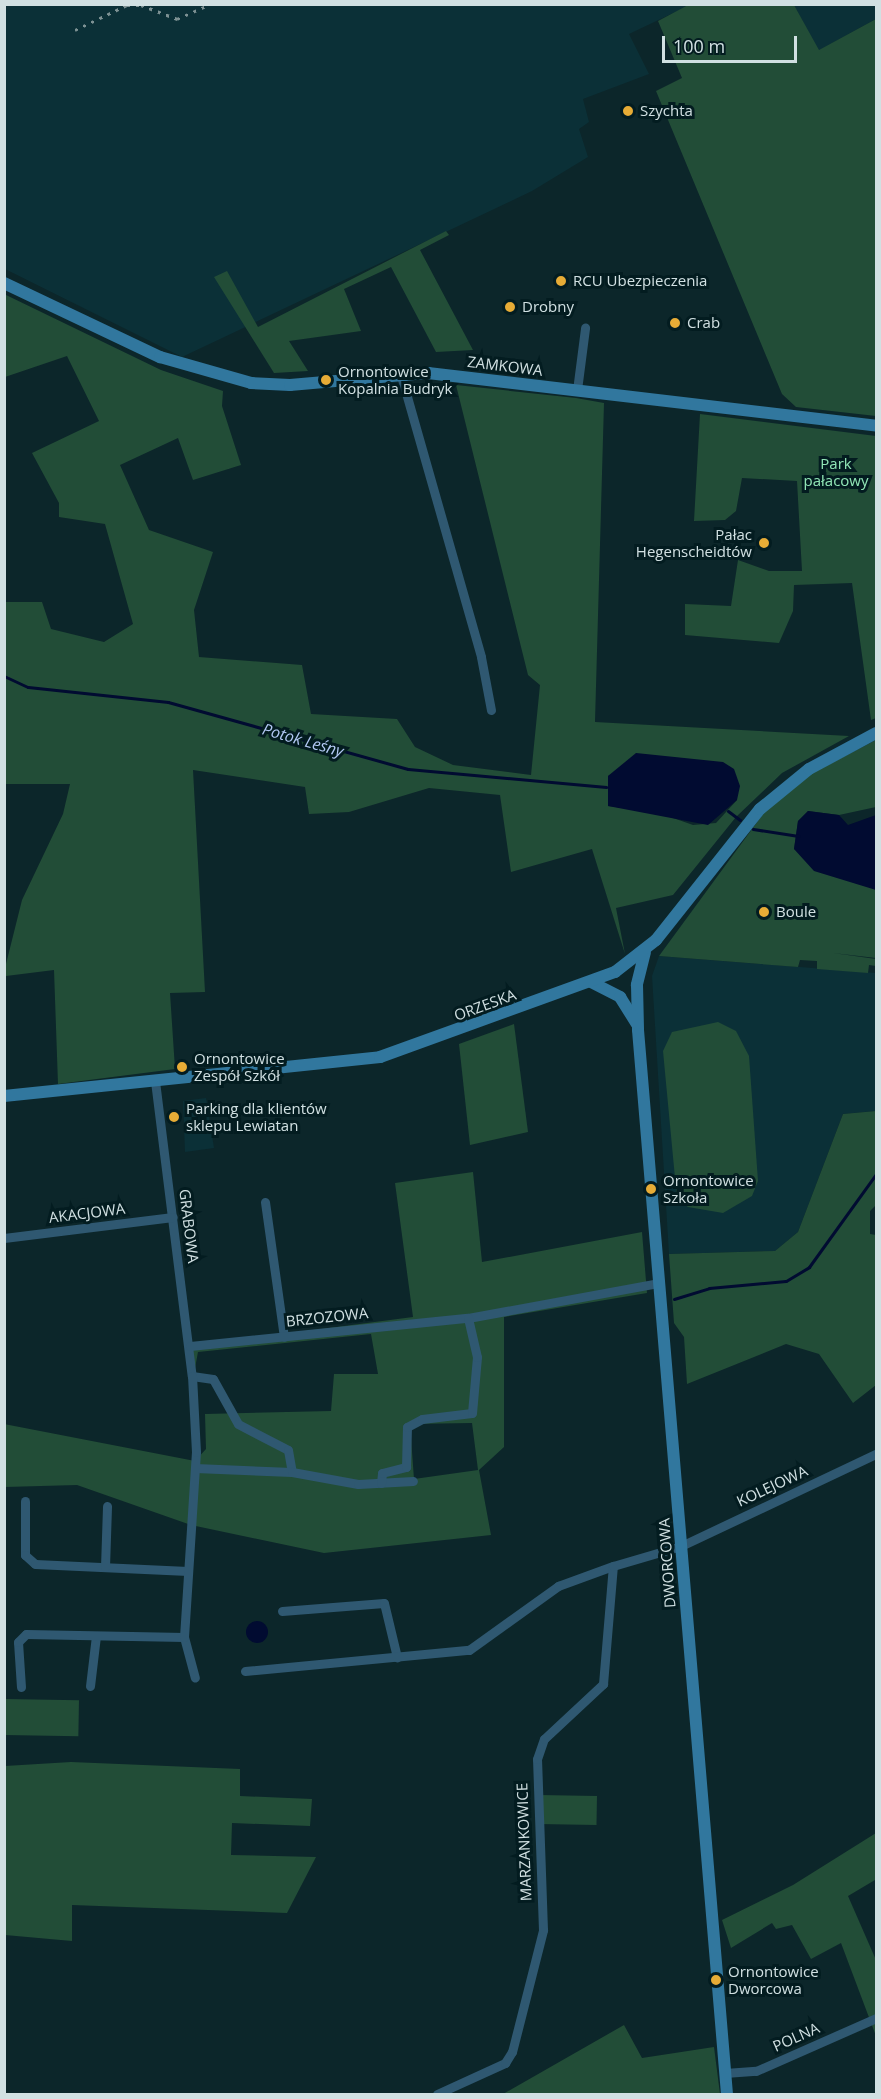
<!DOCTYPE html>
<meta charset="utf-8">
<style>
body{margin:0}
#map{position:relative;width:881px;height:2099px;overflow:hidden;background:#0c262a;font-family:"Open Sans",sans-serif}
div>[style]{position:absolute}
.built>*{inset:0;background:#0b3037}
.green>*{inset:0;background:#224d37;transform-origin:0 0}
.water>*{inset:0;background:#010b31}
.round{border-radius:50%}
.stream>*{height:3px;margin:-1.5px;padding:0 1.5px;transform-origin:1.5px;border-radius:1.5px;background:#010b31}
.street>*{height:9px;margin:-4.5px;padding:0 4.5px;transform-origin:4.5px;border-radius:4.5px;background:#2f5871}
.secondary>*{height:12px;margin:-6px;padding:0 6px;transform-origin:6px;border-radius:6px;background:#31779e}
.rail>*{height:3px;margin-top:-1.5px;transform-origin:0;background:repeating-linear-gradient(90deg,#7d9193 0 3px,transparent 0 9px)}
.dots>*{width:16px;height:16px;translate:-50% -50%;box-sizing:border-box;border:3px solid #031c20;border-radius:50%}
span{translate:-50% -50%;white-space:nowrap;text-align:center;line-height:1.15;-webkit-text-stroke:6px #031c20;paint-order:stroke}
.poi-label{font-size:15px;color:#d1e0e2}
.left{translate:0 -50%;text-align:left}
.right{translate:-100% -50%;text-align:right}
.street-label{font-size:15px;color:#d1e0e2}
.park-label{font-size:15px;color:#91e6b6}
.water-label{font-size:16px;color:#b3c9f4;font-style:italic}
.frame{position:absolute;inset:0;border:6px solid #d1e0e2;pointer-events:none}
.scale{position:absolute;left:662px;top:36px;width:135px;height:27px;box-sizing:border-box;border:3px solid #d1e0e2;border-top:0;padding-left:8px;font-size:18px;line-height:21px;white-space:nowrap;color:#d1e0e2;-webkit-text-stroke:4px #031c20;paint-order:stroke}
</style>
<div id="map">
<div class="built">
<i style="clip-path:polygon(4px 5px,690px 5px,629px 34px,649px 74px,583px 99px,589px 122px,579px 129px,588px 157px,532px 191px,182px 357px,5px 269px)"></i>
<i style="clip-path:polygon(794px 5px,876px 5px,876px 19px,818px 51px)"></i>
<i style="clip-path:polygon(659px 956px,876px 973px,876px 1111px,843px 1114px,798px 1232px,775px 1251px,669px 1254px,652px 976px)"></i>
<i style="clip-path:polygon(206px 1098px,214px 1148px,185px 1152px,183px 1101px)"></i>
</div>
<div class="green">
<i style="clip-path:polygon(690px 4px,794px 5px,819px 50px,876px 19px,876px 416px,796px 407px,782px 394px,656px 91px,682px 78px,658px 21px)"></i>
<i style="clip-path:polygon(446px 231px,449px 235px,420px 250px,473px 350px,436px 352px,391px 267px,344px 289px,361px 331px,289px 341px,308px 371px,274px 373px,214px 277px,227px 271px,258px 327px)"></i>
<i style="clip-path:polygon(evenodd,4px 294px,161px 370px,223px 391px,222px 406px,241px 465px,193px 480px,178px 438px,120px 465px,149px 530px,213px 552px,194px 610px,199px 657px,302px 665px,311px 714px,397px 719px,415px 747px,453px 765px,531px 775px,540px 685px,528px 675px,456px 385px,576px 398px,604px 403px,595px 722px,849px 736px,782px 773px,736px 817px,673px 895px,616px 908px,625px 954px,592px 849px,511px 872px,500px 795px,429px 788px,349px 812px,309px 814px,305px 787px,193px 770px,205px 992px,170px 993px,175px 1069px,58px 1084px,54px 970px,6px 976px,5px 1022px,5px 968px,22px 900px,63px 814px,70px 784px,5px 784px,5px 602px,42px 602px,51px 629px,104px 642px,133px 624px,105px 524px,59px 517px,59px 503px,32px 453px,99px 421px,67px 356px,5px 377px,4px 294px,618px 771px,737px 800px,716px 823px,693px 825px,656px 812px,608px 806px,608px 776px,618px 771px)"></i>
<i style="clip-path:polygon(700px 414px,876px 436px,876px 718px,871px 720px,852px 583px,794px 585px,793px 611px,779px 643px,685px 635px,685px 604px,731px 606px,738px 560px,769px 571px,802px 571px,797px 481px,742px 478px,736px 511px,725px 520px,694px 521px)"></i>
<i style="clip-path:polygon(876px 740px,876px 807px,839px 815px,808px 811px,798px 821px,794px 849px,876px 890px,876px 958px,833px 953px,876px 959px,876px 966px,869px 965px,868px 973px,817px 969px,817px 961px,800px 960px,798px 967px,659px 956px,766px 810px,814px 772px)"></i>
<i style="clip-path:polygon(718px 1022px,736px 1031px,749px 1056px,758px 1181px,752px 1196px,723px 1213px,688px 1207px,677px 1199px,663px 1051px,672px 1032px)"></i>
<i style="clip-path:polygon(514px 1024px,528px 1132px,470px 1145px,459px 1044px)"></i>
<i style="clip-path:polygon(876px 1111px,876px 1205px,870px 1211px,870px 1234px,876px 1235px,876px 1385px,853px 1403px,819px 1354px,786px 1344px,687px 1384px,684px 1337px,674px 1323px,669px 1254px,775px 1251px,798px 1232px,843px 1114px)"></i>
<i style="clip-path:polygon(evenodd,473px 1172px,482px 1262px,642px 1232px,647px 1293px,504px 1317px,504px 1447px,479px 1470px,491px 1535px,324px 1553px,191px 1525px,77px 1485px,5px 1487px,4px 1424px,195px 1461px,206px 1449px,205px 1414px,331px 1411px,334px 1374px,378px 1374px,371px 1334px,198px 1352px,194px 1374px,190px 1346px,413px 1317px,395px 1183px,473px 1172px,472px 1423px,478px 1470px,414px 1479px,410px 1424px,472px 1423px)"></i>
<i style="left:5px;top:1699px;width:74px;height:36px;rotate:1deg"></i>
<i style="clip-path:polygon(71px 1762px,240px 1769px,240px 1796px,312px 1799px,310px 1826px,232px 1823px,231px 1855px,316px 1857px,287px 1913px,72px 1905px,72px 1941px,5px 1935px,5px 1766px)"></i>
<i style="left:539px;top:1795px;width:58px;height:29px;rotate:1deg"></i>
<i style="clip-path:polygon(876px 1833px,875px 1880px,848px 1896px,876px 1960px,876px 2036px,841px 1943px,811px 1959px,792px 1925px,776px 1929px,772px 1923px,731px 1948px,722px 1920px,793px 1885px)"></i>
<i style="clip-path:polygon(624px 2025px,642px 2058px,714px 2047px,720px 2094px,503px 2094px)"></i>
</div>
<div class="water">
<i style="clip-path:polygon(636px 753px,723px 762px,734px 769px,740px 786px,737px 800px,708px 825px,608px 806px,608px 776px)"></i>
<i style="clip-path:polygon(808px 811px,839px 815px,848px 825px,876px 815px,876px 890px,814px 871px,794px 849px,798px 821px)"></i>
<i class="round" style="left:246px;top:1621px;width:22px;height:22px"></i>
</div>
<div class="stream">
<i style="left:4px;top:676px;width:26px;rotate:25deg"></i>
<i style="left:28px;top:687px;width:141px;rotate:6.1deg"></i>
<i style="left:168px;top:702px;width:249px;rotate:15.6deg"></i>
<i style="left:408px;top:769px;width:199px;rotate:5.2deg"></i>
<i style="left:728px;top:811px;width:15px;rotate:37deg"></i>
<i style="left:753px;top:829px;width:46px;rotate:8.8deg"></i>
<i style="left:674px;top:1299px;width:37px;rotate:-17deg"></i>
<i style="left:709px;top:1288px;width:77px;rotate:-5.2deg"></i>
<i style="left:786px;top:1281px;width:27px;rotate:-31deg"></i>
<i style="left:809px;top:1267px;width:115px;rotate:-54.2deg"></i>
</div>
<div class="street">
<i style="left:400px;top:372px;width:296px;rotate:74.1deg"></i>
<i style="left:481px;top:657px;width:54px;rotate:79.3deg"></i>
<i style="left:577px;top:390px;width:63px;rotate:-82.6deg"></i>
<i style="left:155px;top:1081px;width:297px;rotate:82.9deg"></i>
<i style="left:192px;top:1376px;width:21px;rotate:8deg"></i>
<i style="left:213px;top:1379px;width:51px;rotate:60.9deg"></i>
<i style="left:238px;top:1424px;width:56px;rotate:27.5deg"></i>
<i style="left:288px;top:1450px;width:22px;rotate:80deg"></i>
<i style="left:265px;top:1202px;width:136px;rotate:82deg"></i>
<i style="left:4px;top:1238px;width:170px;rotate:-7.1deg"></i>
<i style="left:190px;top:1346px;width:279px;rotate:-5.8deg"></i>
<i style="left:468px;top:1318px;width:193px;rotate:-10.4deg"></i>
<i style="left:195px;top:1468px;width:97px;rotate:2.4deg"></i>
<i style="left:292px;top:1472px;width:67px;rotate:10.3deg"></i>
<i style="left:358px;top:1484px;width:55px;rotate:-3.1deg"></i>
<i style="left:381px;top:1483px;width:10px;rotate:-84deg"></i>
<i style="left:382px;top:1473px;width:25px;rotate:-14deg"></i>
<i style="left:406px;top:1467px;width:40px;rotate:-88.6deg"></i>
<i style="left:407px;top:1427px;width:17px;rotate:-28deg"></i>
<i style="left:422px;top:1419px;width:50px;rotate:-6.8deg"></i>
<i style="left:472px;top:1413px;width:56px;rotate:-84.9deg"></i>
<i style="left:477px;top:1357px;width:40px;rotate:-103deg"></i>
<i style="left:25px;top:1501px;width:54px;rotate:90deg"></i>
<i style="left:25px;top:1555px;width:13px;rotate:42deg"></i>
<i style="left:35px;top:1564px;width:153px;rotate:2.6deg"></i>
<i style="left:105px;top:1567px;width:61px;rotate:-88.1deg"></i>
<i style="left:282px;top:1611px;width:102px;rotate:-4.5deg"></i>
<i style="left:384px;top:1603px;width:56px;rotate:76.5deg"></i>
<i style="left:184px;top:1637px;width:42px;rotate:75deg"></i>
<i style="left:245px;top:1671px;width:225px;rotate:-5.4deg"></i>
<i style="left:469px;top:1650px;width:110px;rotate:-35.7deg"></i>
<i style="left:558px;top:1586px;width:59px;rotate:-20deg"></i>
<i style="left:90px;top:1686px;width:50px;rotate:-83.2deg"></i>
<i style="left:21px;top:1687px;width:45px;rotate:-93.8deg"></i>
<i style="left:18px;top:1642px;width:11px;rotate:-45deg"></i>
<i style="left:26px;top:1634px;width:158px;rotate:1.1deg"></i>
<i style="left:184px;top:1637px;width:185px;rotate:-86.3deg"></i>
<i style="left:196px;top:1452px;width:76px;rotate:-93deg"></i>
<i style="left:725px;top:2073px;width:31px;rotate:-4deg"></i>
<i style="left:756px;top:2071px;width:131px;rotate:-23.8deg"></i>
<i style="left:437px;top:2094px;width:75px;rotate:-24.5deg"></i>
<i style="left:505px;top:2063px;width:13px;rotate:-58deg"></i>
<i style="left:512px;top:2052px;width:126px;rotate:-75.7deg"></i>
<i style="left:543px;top:1930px;width:171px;rotate:-92deg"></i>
<i style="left:537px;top:1759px;width:21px;rotate:-71deg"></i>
<i style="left:544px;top:1739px;width:81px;rotate:-43deg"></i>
<i style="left:603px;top:1684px;width:118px;rotate:-85.2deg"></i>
<i style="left:613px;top:1566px;width:71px;rotate:-16.4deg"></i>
<i style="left:681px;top:1546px;width:216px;rotate:-25.3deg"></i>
</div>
<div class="secondary">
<i style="left:4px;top:283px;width:173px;rotate:25.4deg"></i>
<i style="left:160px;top:357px;width:95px;rotate:15.9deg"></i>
<i style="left:251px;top:383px;width:39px;rotate:3deg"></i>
<i style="left:290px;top:385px;width:139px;rotate:-5deg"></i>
<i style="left:428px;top:373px;width:451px;rotate:6.7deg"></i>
<i style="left:645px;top:952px;width:34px;rotate:104deg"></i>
<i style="left:637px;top:985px;width:45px;rotate:88.7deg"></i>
<i style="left:638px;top:1030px;width:1068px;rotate:85.22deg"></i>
<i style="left:591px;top:982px;width:33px;rotate:27deg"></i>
<i style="left:620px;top:997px;width:31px;rotate:58deg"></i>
<i style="left:4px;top:1096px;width:378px;rotate:-5.9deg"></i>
<i style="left:380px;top:1057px;width:250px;rotate:-19.9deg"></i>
<i style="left:615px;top:972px;width:52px;rotate:-38deg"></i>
<i style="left:656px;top:940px;width:167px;rotate:-51.6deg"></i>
<i style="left:760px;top:809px;width:63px;rotate:-39.2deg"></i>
<i style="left:809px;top:769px;width:76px;rotate:-28.2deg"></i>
</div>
<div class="rail">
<i style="left:75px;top:30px;width:58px;rotate:-25.7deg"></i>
<i style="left:127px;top:5px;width:14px"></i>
<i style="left:141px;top:5px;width:39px;rotate:21deg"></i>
<i style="left:177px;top:19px;width:37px;rotate:-24deg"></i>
</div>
<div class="dots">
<i style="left:628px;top:111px;background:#e7ac36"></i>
<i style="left:561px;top:281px;background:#e7ac36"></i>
<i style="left:510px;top:307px;background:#e7ac36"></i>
<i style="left:675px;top:323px;background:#e7ac36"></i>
<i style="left:326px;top:380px;background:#e7ac36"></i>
<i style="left:764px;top:543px;background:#e7ac36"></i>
<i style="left:764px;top:912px;background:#e7ac36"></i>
<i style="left:182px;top:1067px;background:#e7ac36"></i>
<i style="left:174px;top:1117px;background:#e7ac36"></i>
<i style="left:651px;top:1189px;background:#e7ac36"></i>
<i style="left:716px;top:1980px;background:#e7ac36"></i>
</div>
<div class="poi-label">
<span class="left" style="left:640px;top:111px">Szychta</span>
<span class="left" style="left:573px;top:281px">RCU Ubezpieczenia</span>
<span class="left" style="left:522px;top:307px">Drobny</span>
<span class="left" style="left:687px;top:323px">Crab</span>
<span class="left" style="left:338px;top:380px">Ornontowice<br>Kopalnia Budryk</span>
<span class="right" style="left:752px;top:543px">Pałac<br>Hegenscheidtów</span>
<span class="left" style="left:776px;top:912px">Boule</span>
<span class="left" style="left:194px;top:1067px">Ornontowice<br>Zespół Szkół</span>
<span class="left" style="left:186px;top:1117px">Parking dla klientów<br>sklepu Lewiatan</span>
<span class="left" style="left:663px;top:1189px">Ornontowice<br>Szkoła</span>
<span class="left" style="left:728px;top:1980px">Ornontowice<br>Dworcowa</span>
</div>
<div class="street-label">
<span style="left:505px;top:366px;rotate:7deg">ZAMKOWA</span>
<span style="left:485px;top:1005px;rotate:-20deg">ORZESKA</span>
<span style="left:87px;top:1213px;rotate:-7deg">AKACJOWA</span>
<span style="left:189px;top:1226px;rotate:83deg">GRABOWA</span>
<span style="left:327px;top:1317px;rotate:-6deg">BRZOZOWA</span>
<span style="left:772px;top:1486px;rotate:-25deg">KOLEJOWA</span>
<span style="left:667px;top:1563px;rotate:-94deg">DWORCOWA</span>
<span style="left:524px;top:1842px;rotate:-92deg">MARZANKOWICE</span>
<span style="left:796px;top:2037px;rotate:-24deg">POLNA</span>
</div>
<div class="park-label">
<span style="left:836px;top:472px">Park<br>pałacowy</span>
</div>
<div class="water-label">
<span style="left:303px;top:740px;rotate:16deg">Potok Leśny</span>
</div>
<div class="frame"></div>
<div class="scale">100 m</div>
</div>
